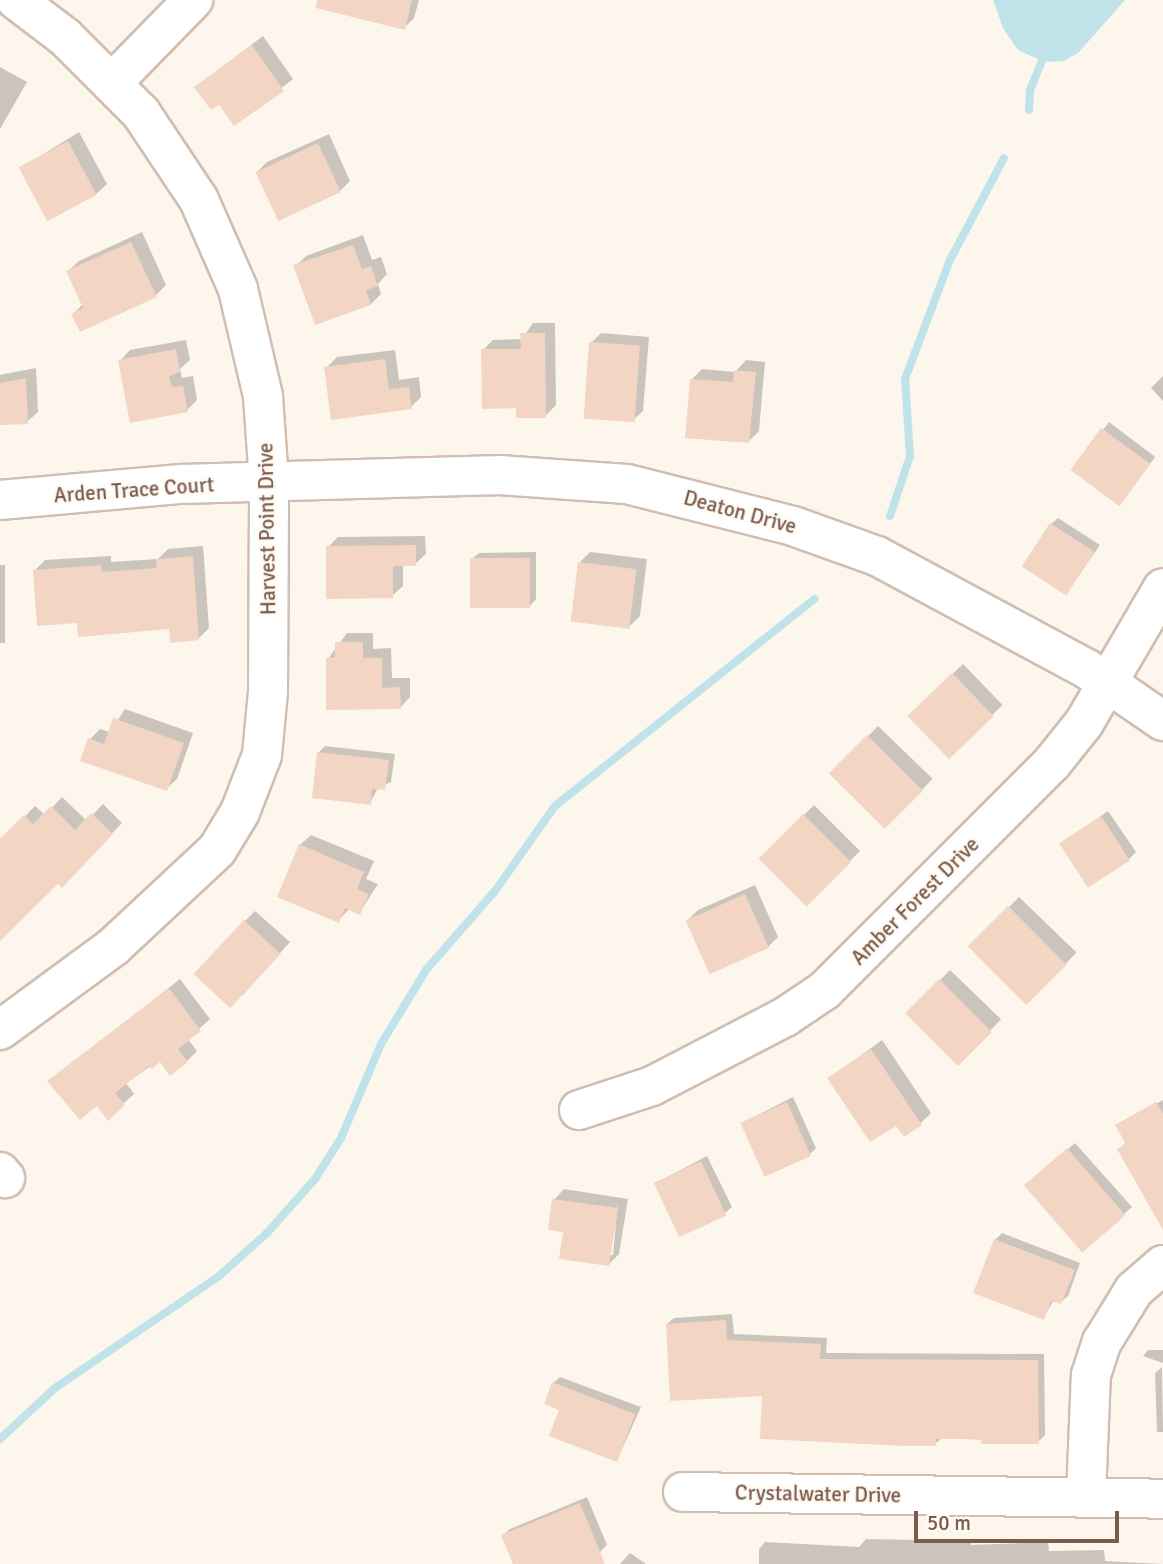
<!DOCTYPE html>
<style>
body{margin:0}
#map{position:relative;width:1163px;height:1564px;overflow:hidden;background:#fdf6ec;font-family:Signika,sans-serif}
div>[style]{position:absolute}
.water>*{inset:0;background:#bfe3e8}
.shadow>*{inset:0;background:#0003;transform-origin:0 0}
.stream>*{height:8px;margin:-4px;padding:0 4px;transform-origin:4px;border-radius:4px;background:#bfe3e8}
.building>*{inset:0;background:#f3d5c3;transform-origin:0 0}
.roads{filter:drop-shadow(2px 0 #d1beb0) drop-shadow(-2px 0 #d1beb0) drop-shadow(0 2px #d1beb0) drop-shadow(0 -2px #d1beb0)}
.minor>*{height:38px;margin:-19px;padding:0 19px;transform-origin:19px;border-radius:19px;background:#fff}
span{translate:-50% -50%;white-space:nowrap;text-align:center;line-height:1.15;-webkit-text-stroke:5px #fffaf3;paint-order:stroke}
.street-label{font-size:21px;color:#7a5c4d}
.scale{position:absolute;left:914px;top:1511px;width:205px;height:32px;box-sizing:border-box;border:4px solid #7a5c4d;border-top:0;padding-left:9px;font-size:21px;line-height:24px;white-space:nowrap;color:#7a5c4d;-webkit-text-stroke:5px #fffaf3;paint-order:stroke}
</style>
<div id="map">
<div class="water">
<i style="clip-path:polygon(993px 0,1125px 0,1078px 53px,1064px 61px,1044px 62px,1018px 50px,1003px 28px)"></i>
</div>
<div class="shadow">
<i style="clip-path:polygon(333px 0,419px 0,414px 18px,404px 28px)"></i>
<i style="clip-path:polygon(263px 36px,293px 79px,234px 124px,219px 103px,196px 87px)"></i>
<i style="clip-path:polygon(0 67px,27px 82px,0 129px)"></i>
<i style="clip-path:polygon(79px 132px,107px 184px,96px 194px,21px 168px)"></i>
<i style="clip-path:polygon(329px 134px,350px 181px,340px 191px,257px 172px,267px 162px)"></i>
<i style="clip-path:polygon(142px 232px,166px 285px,156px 295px,73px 314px,83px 304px,68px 271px,79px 261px)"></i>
<i style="clip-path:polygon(363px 235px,372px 260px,381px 257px,387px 274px,378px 284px,381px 294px,371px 304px,296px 266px,306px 256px)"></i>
<i style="clip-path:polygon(533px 323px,555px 323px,556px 405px,545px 416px,518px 406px,483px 350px,493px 340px,522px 339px)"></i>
<i style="clip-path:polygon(601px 333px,649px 337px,643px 411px,632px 421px,591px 343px)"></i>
<i style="clip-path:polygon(186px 340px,190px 360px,180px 369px,182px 378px,193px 376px,197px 400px,187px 410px,120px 361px,130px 350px)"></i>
<i style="clip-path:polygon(395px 350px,399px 380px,419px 377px,421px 397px,411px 407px,326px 368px,337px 357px)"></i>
<i style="clip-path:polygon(746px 360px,765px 362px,759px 431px,749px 441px,691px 380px,702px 369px,735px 372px)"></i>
<i style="clip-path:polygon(36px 368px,38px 412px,27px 422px,0 423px,0 375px)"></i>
<i style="clip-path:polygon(1163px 376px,1163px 401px,1151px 388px)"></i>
<i style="left:1109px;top:422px;width:58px;height:61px;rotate:37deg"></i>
<i style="clip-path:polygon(1058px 518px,1100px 545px,1067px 592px,1051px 524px)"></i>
<i style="clip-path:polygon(425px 536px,426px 554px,415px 564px,403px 564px,403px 586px,392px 596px,328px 547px,338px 537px)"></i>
<i style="clip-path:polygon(203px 546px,209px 628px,198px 639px,171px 627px,79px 621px,35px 570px,45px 560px,111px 556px,111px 562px,158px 559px,168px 549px)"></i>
<i style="clip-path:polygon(536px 552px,536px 599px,530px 606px,472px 559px,479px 553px)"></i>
<i style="clip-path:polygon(590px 552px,647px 559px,640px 616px,629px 627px,580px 562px)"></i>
<i style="left:0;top:565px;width:5px;height:78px"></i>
<i style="clip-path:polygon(347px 633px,373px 633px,373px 649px,391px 648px,392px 678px,410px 678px,410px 697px,400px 708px,328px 659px)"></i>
<i style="left:963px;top:664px;width:57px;height:75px;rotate:46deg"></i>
<i style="clip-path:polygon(125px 709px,193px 733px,177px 779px,166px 789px,90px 739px,100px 729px,110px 732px)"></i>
<i style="left:878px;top:726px;width:76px;height:66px;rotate:44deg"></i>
<i style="clip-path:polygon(325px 746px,395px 754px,391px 782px,378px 788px,370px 803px,318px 753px)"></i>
<i style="clip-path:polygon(62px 797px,87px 821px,103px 804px,122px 823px,62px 885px,58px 882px,0 939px,0 851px,8px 834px,35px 806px,45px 815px)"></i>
<i style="left:814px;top:805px;width:65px;height:76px;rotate:45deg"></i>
<i style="clip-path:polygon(1108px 811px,1136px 852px,1129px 859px,1061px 844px)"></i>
<i style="clip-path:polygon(311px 835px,374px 861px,366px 879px,378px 884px,360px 912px,350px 908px,339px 920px,300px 845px)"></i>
<i style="clip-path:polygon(755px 885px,778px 937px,768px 947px,687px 921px,698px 910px)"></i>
<i style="left:1019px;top:897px;width:80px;height:70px;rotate:44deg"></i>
<i style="clip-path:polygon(255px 911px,290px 942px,242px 996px,245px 921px)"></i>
<i style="left:950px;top:970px;width:71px;height:61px;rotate:44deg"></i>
<i style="clip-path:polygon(180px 979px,210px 1019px,188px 1039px,197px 1051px,187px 1061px,160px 1060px,126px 1083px,134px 1094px,123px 1104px,98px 1103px,50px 1081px)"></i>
<i style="clip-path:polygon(882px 1040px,931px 1113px,920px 1124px,897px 1123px,830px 1078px)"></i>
<i style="clip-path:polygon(793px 1097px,816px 1148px,810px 1154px,742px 1123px)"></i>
<i style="clip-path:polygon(1163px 1100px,1163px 1197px,1120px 1149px,1126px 1142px,1117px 1125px)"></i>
<i style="clip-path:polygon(1075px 1143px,1132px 1207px,1083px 1250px,1033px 1180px)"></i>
<i style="clip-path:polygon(707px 1156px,732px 1207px,725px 1213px,656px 1183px)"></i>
<i style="clip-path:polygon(evenodd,564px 1189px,628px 1199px,619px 1254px,609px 1264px,554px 1200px,564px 1189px,618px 1200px,613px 1255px,609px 1255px,618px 1200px)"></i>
<i style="clip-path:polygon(1002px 1233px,1080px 1263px,1068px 1296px,1061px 1302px,1054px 1300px,1043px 1318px,995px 1240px)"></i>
<i style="clip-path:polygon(732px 1314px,734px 1334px,827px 1338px,826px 1353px,1044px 1354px,1045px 1435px,1038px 1442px,942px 1438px,935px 1444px,763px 1394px,667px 1324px,674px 1318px)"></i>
<i style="clip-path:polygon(1148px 1350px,1163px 1350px,1163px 1363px,1143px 1356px)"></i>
<i style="clip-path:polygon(1162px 1367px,1163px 1432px,1157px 1432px,1155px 1373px)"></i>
<i style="clip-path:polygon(560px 1377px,641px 1407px,617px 1460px,561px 1409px,553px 1383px)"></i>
<i style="clip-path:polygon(587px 1497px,607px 1545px,600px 1552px,570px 1564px,515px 1564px,503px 1535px,510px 1529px)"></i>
<i style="clip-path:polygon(866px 1539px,971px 1541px,971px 1545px,1048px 1542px,1049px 1551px,1104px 1550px,1105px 1561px,1163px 1564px,759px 1564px,759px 1549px,765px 1542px,859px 1547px)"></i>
<i style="clip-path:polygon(630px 1553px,646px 1564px,620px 1564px)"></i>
</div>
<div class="stream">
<i style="left:1029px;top:110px;width:20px;rotate:-87deg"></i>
<i style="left:1030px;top:90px;width:42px;rotate:-67.7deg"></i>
<i style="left:890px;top:516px;width:63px;rotate:-71.6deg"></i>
<i style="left:910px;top:456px;width:77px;rotate:-93.7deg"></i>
<i style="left:905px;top:379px;width:127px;rotate:-69.3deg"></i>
<i style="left:950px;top:260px;width:115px;rotate:-62.1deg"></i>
<i style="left:0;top:1439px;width:75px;rotate:-42.8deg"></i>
<i style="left:55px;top:1388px;width:197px;rotate:-34.3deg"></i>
<i style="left:218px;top:1277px;width:66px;rotate:-41.9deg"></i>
<i style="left:267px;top:1233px;width:72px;rotate:-48.4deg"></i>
<i style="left:315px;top:1179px;width:49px;rotate:-57.6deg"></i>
<i style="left:341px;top:1138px;width:102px;rotate:-66.9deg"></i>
<i style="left:381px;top:1044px;width:87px;rotate:-58.7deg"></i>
<i style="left:426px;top:970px;width:105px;rotate:-48.9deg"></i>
<i style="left:495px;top:891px;width:104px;rotate:-54.8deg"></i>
<i style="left:555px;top:806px;width:332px;rotate:-38.6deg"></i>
</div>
<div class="building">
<i style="clip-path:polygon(317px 0,412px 0,405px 30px,316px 8px)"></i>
<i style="clip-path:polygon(252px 45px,284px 91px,234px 126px,219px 105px,211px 110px,194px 87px)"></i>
<i style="left:68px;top:141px;width:61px;height:56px;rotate:62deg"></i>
<i style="left:318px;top:143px;width:54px;height:69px;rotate:65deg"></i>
<i style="clip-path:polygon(131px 242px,157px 297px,80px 332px,71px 314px,83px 308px,66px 271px)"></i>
<i style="clip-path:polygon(353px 245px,362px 269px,371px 266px,378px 286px,366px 290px,371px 305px,315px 325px,293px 265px)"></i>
<i style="clip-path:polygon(520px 333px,545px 333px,546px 418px,516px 418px,516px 408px,482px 409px,481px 349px,521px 349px)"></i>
<i style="left:589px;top:342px;width:51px;height:77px;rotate:4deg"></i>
<i style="clip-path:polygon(176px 349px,180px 372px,169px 376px,172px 387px,183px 386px,188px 412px,130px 423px,118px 360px)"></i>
<i style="clip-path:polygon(385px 359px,389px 389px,409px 387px,412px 409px,331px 420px,324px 367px)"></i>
<i style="clip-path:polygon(734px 370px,756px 372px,749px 443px,685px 438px,690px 379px,733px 382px)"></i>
<i style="clip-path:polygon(26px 378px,28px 424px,0 425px,0 383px)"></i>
<i style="left:1101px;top:428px;width:61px;height:52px;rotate:36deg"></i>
<i style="left:1050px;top:523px;width:53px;height:52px;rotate:33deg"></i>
<i style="clip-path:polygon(416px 545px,416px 566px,393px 566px,393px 598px,326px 599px,326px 546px)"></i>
<i style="clip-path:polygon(193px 556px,199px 640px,170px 643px,169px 629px,78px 637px,77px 623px,37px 626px,33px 570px,101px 565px,102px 572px,157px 568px,156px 559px)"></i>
<i style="left:530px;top:558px;width:50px;height:60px;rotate:90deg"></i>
<i style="left:578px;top:562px;width:59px;height:60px;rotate:7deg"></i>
<i style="clip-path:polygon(335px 642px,363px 642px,363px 658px,382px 658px,382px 688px,400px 687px,401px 709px,326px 710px,326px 658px,335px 657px)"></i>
<i style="left:952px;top:673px;width:60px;height:62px;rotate:46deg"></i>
<i style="clip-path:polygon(113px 718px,184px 743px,167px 791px,80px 761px,88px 738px,104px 744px)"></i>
<i style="left:867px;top:735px;width:79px;height:54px;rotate:45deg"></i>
<i style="clip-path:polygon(317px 752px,389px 760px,385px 790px,372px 789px,371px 805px,312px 798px)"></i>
<i style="clip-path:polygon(51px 806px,75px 830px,91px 813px,113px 834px,62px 888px,58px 884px,0 941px,0 839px,24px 815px,33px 824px)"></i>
<i style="left:803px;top:814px;width:68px;height:63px;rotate:45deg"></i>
<i style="left:1101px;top:816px;width:53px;height:50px;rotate:57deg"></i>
<i style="clip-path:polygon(299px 844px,364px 872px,357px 889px,369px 894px,360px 915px,345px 908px,339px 923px,277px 897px)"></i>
<i style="left:745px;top:894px;width:59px;height:65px;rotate:66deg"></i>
<i style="left:1008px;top:906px;width:83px;height:57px;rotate:45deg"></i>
<i style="left:244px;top:920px;width:50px;height:74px;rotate:43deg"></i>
<i style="left:939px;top:979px;width:75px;height:48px;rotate:45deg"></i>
<i style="clip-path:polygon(169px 988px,201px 1031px,178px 1049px,188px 1062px,170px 1076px,160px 1062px,152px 1069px,149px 1066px,115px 1093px,125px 1105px,108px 1121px,97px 1106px,80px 1120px,47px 1081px)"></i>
<i style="clip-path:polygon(871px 1049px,922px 1125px,904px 1137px,896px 1126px,870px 1142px,827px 1078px)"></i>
<i style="left:787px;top:1102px;width:59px;height:51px;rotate:66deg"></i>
<i style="clip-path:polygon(1156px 1102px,1163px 1114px,1163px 1230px,1117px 1149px,1126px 1144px,1115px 1125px)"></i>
<i style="left:1067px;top:1148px;width:89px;height:57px;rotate:49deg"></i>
<i style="left:701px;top:1161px;width:60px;height:52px;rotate:65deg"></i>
<i style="clip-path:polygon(552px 1199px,618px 1208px,609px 1266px,559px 1259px,563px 1232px,548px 1230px)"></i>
<i style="clip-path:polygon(994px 1239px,1075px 1270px,1061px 1304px,1051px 1301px,1044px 1320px,973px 1293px)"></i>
<i style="clip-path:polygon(726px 1320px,727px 1340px,821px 1344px,820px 1359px,1038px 1360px,1039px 1444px,981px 1444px,981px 1439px,936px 1439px,936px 1446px,906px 1446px,760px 1439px,762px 1396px,670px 1401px,666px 1324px)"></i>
<i style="clip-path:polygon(552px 1382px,635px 1414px,617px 1462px,549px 1436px,559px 1410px,544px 1404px)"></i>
<i style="clip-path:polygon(580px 1503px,605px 1564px,513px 1564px,501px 1535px)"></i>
</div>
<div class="roads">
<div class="minor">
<i style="left:113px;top:82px;width:115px;rotate:-45.7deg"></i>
<i style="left:0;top:500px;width:182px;rotate:-5.1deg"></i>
<i style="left:181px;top:484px;width:318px;rotate:-1.6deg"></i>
<i style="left:499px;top:475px;width:128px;rotate:4deg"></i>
<i style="left:627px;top:484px;width:171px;rotate:14.2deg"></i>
<i style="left:793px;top:526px;width:89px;rotate:19.7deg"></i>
<i style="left:877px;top:556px;width:238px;rotate:28.3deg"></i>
<i style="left:1087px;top:669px;width:92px;rotate:34.4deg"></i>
<i style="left:0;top:1030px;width:140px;rotate:-36.3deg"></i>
<i style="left:113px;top:947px;width:142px;rotate:-43deg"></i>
<i style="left:217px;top:850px;width:44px;rotate:-58.8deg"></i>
<i style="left:240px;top:812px;width:61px;rotate:-68.9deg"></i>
<i style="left:262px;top:755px;width:63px;rotate:-84.6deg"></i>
<i style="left:268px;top:692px;width:210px;rotate:-89.7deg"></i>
<i style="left:269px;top:482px;width:86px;rotate:-94deg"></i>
<i style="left:263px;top:396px;width:110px;rotate:-103.2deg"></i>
<i style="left:238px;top:289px;width:97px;rotate:-113.7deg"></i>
<i style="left:199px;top:200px;width:105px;rotate:-123.7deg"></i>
<i style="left:141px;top:113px;width:107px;rotate:-135deg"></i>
<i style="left:65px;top:37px;width:61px;rotate:-142.9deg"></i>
<i style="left:579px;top:1110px;width:77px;rotate:-18.2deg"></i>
<i style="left:652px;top:1086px;width:150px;rotate:-27.4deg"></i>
<i style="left:785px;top:1017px;width:48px;rotate:-34deg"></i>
<i style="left:825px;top:990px;width:321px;rotate:-45deg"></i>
<i style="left:1052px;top:763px;width:51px;rotate:-51.3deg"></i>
<i style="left:1084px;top:723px;width:156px;rotate:-59.7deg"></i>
<i style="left:0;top:1172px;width:8px;rotate:50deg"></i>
<i style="left:683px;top:1492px;width:480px;rotate:0.8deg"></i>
<i style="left:1086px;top:1497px;width:122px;rotate:-87.7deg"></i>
<i style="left:1091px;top:1375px;width:35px;rotate:-72deg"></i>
<i style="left:1102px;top:1342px;width:61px;rotate:-58.4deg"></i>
<i style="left:1134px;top:1290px;width:38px;rotate:-41deg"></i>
</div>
</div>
<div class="street-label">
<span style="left:134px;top:490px;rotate:-4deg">Arden Trace Court</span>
<span style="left:740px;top:512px;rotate:15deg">Deaton Drive</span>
<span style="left:267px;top:529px;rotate:-91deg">Harvest Point Drive</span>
<span style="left:915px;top:901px;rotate:-45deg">Amber Forest Drive</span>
<span style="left:818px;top:1494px;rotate:1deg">Crystalwater Drive</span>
</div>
<div class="scale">50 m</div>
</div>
